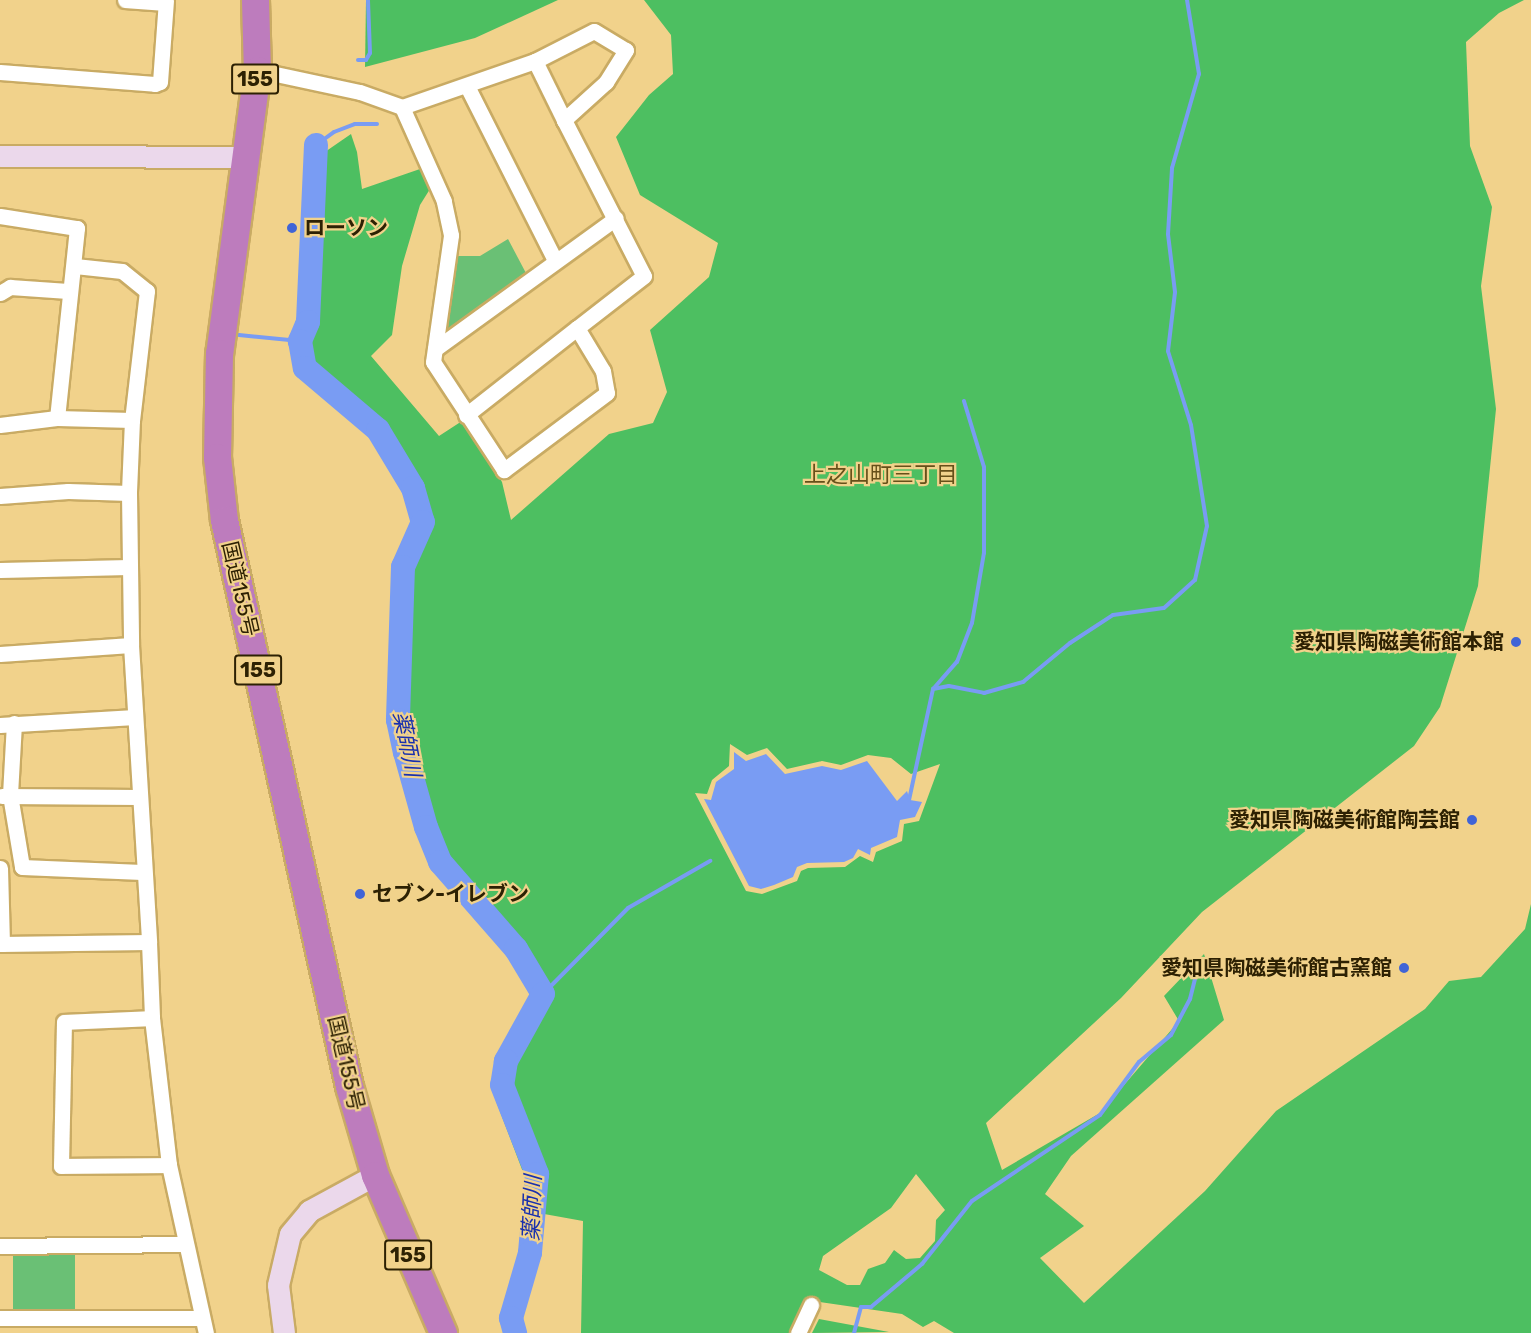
<!DOCTYPE html>
<meta charset="utf-8">
<style>
body{margin:0}
#map{position:relative;width:1531px;height:1333px;overflow:hidden;background:#f1d28b;font-family:Rubik,"Noto Sans JP",sans-serif}
div>[style]{position:absolute}
.green>*{inset:0;background:#6ac075;transform-origin:0 0}
.forest>*{inset:0;background:#4dbf61}
.water>*{inset:0;background:#799cf3}
.stream>*{height:4px;margin:-2px;padding:0 2px;transform-origin:2px;border-radius:2px;background:#799cf3}
.river>*{height:24px;margin:-12px;padding:0 12px;transform-origin:12px;border-radius:12px;background:#799cf3}
.roads{filter:drop-shadow(2px 0 #c9ab64) drop-shadow(-2px 0 #c9ab64) drop-shadow(0 2px #c9ab64) drop-shadow(0 -2px #c9ab64)}
.street>*{height:15px;margin:-7.5px;padding:0 7.5px;transform-origin:7.5px;border-radius:7.5px;background:#fff}
.secondary>*{height:21px;margin:-10.5px;padding:0 10.5px;transform-origin:10.5px;border-radius:10.5px;background:#ebd8eb}
.highway>*{height:27px;margin:-13.5px;padding:0 13.5px;transform-origin:13.5px;border-radius:13.5px;background:#bd7cbd}
.dots>*{width:16px;height:16px;translate:-50% -50%;box-sizing:border-box;border:3px solid #f1d28b;border-radius:50%}
span{translate:-50% -50%;white-space:nowrap;text-align:center;line-height:1.15;-webkit-text-stroke:4.5px #f1d28b;paint-order:stroke}
.shield-label span{padding:2px 4px;background:#f1d28b;border:2px solid;border-radius:4px;-webkit-text-stroke-width:0}
.shield-label{font-size:20px;color:#2d2103;font-weight:700}
.poi-label{font-size:21px;color:#2d2103;font-weight:700}
.left{translate:0 -50%;text-align:left}
.right{translate:-100% -50%;text-align:right}
.street-label{font-size:21px;color:#2d2103}
.neighbourhood-label{font-size:22px;color:#665019}
.water-label{font-size:22px;color:#1930ae;font-style:italic}
</style>
<div id="map">
<div class="green">
<i style="clip-path:polygon(508px 239px,527px 275px,454px 332px,444px 326px,454px 256px,480px 256px)"></i>
<i style="left:13px;top:1255px;width:62px;height:61px"></i>
</div>
<div class="forest">
<i style="clip-path:polygon(366px 0,558px 0,475px 38px,365px 67px)"></i>
<i style="clip-path:polygon(evenodd,644px 0,1524px 0,1499px 13px,1466px 42px,1470px 146px,1492px 207px,1481px 286px,1496px 409px,1478px 586px,1440px 707px,1414px 746px,1202px 912px,1121px 998px,986px 1123px,1002px 1170px,1100px 1113px,1179px 1021px,1164px 996px,1204px 954px,1224px 1020px,1071px 1156px,1045px 1194px,1084px 1226px,1040px 1258px,1084px 1303px,1205px 1191px,1276px 1111px,1425px 1009px,1449px 981px,1481px 977px,1525px 929px,1531px 904px,1531px 1333px,954px 1333px,934px 1321px,923px 1327px,902px 1314px,806px 1300px,792px 1333px,581px 1333px,583px 1221px,522px 1210px,526px 1180px,496px 1101px,548px 995px,525px 948px,452px 866px,433px 830px,407px 723px,407px 571px,430px 525px,418px 482px,370px 414px,314px 370px,291px 336px,301px 305px,317px 286px,322px 154px,351px 134px,357px 152px,362px 189px,420px 169px,430px 189px,420px 205px,402px 266px,392px 335px,371px 356px,439px 436px,459px 423px,466px 423px,502px 482px,511px 520px,609px 434px,653px 423px,667px 392px,650px 330px,709px 277px,718px 243px,640px 195px,616px 137px,649px 95px,673px 74px,671px 35px,644px 0,730px 744px,747px 755px,767px 748px,787px 769px,822px 761px,841px 765px,868px 755px,891px 758px,911px 774px,940px 764px,919px 821px,904px 824px,902px 841px,876px 852px,873px 862px,860px 856px,845px 867px,808px 868px,801px 871px,797px 881px,762px 894px,746px 891px,695px 793px,707px 794px,712px 780px,729px 766px,730px 744px,644px 0,916px 1174px,945px 1210px,936px 1220px,935px 1241px,920px 1258px,906px 1259px,894px 1250px,885px 1263px,868px 1269px,860px 1285px,847px 1285px,819px 1270px,823px 1256px,891px 1208px,916px 1174px)"></i>
<i style="clip-path:polygon(819px 1319px,889px 1332px,812px 1333px)"></i>
</div>
<div class="water">
<i style="clip-path:polygon(734px 752px,746px 761px,766px 754px,785px 774px,822px 766px,841px 770px,867px 761px,897px 801px,907px 791px,910px 800px,922px 802px,915px 817px,900px 820px,897px 837px,871px 848px,870px 855px,858px 849px,853px 858px,844px 862px,807px 863px,797px 867px,793px 877px,774px 885px,761px 889px,749px 886px,704px 799px,711px 800px,716px 782px,734px 769px)"></i>
</div>
<div class="stream">
<i style="left:358px;top:60px;width:8px"></i>
<i style="left:366px;top:60px;width:8px;rotate:-60deg"></i>
<i style="left:370px;top:53px;width:53px;rotate:-92.2deg"></i>
<i style="left:316px;top:145px;width:22px;rotate:-36deg"></i>
<i style="left:334px;top:132px;width:22px;rotate:-21deg"></i>
<i style="left:355px;top:124px;width:22px"></i>
<i style="left:239px;top:335px;width:61px;rotate:5.6deg"></i>
<i style="left:934px;top:688px;width:35px;rotate:-49deg"></i>
<i style="left:957px;top:662px;width:42px;rotate:-69deg"></i>
<i style="left:972px;top:623px;width:71px;rotate:-80.3deg"></i>
<i style="left:984px;top:553px;width:86px;rotate:-90deg"></i>
<i style="left:984px;top:467px;width:69px;rotate:-106.9deg"></i>
<i style="left:909px;top:800px;width:114px;rotate:-77.8deg"></i>
<i style="left:933px;top:689px;width:16px;rotate:-11deg"></i>
<i style="left:949px;top:686px;width:36px;rotate:11deg"></i>
<i style="left:984px;top:693px;width:41px;rotate:-15.8deg"></i>
<i style="left:1023px;top:682px;width:61px;rotate:-39.7deg"></i>
<i style="left:1070px;top:643px;width:51px;rotate:-33.1deg"></i>
<i style="left:1113px;top:615px;width:51px;rotate:-7.8deg"></i>
<i style="left:1164px;top:608px;width:42px;rotate:-42.1deg"></i>
<i style="left:1195px;top:580px;width:55px;rotate:-77.5deg"></i>
<i style="left:1207px;top:526px;width:102px;rotate:-99deg"></i>
<i style="left:1191px;top:425px;width:77px;rotate:-107.3deg"></i>
<i style="left:1168px;top:351px;width:59px;rotate:-83.2deg"></i>
<i style="left:1175px;top:292px;width:58px;rotate:-96.9deg"></i>
<i style="left:1168px;top:234px;width:66px;rotate:-86.5deg"></i>
<i style="left:1172px;top:168px;width:98px;rotate:-74deg"></i>
<i style="left:1199px;top:74px;width:75px;rotate:-99.2deg"></i>
<i style="left:543px;top:994px;width:121px;rotate:-45.3deg"></i>
<i style="left:628px;top:908px;width:95px;rotate:-29.8deg"></i>
<i style="left:854px;top:1333px;width:27px;rotate:-75deg"></i>
<i style="left:861px;top:1307px;width:10px"></i>
<i style="left:871px;top:1307px;width:67px;rotate:-40.1deg"></i>
<i style="left:922px;top:1264px;width:80px;rotate:-51.6deg"></i>
<i style="left:972px;top:1201px;width:154px;rotate:-33.9deg"></i>
<i style="left:1100px;top:1115px;width:66px;rotate:-53.7deg"></i>
<i style="left:1139px;top:1062px;width:42px;rotate:-40.2deg"></i>
<i style="left:1171px;top:1035px;width:41px;rotate:-62.2deg"></i>
<i style="left:1190px;top:999px;width:34px;rotate:-76deg"></i>
</div>
<div class="river">
<i style="left:316px;top:145px;width:177px;rotate:92.6deg"></i>
<i style="left:308px;top:322px;width:21px;rotate:113deg"></i>
<i style="left:300px;top:341px;width:27px;rotate:80deg"></i>
<i style="left:305px;top:368px;width:96px;rotate:40.3deg"></i>
<i style="left:378px;top:430px;width:68px;rotate:58.9deg"></i>
<i style="left:413px;top:488px;width:35px;rotate:74deg"></i>
<i style="left:423px;top:522px;width:49px;rotate:114deg"></i>
<i style="left:403px;top:567px;width:153px;rotate:91.9deg"></i>
<i style="left:398px;top:720px;width:33px;rotate:78deg"></i>
<i style="left:405px;top:752px;width:78px;rotate:74.4deg"></i>
<i style="left:426px;top:827px;width:38px;rotate:68deg"></i>
<i style="left:440px;top:862px;width:116px;rotate:48.9deg"></i>
<i style="left:516px;top:949px;width:52px;rotate:59deg"></i>
<i style="left:543px;top:994px;width:77px;rotate:118.9deg"></i>
<i style="left:506px;top:1061px;width:24px;rotate:99deg"></i>
<i style="left:502px;top:1085px;width:96px;rotate:68.5deg"></i>
<i style="left:537px;top:1174px;width:79px;rotate:95.1deg"></i>
<i style="left:530px;top:1253px;width:68px;rotate:106.3deg"></i>
<i style="left:511px;top:1318px;width:16px;rotate:75deg"></i>
</div>
<div class="roads">
<div class="street">
<i style="left:125px;top:0;width:40px;rotate:4.3deg"></i>
<i style="left:535px;top:61px;width:66px;rotate:63.8deg"></i>
<i style="left:257px;top:70px;width:105px;rotate:12.1deg"></i>
<i style="left:360px;top:92px;width:45px;rotate:19.7deg"></i>
<i style="left:402px;top:107px;width:141px;rotate:-19.1deg"></i>
<i style="left:535px;top:61px;width:66px;rotate:-27deg"></i>
<i style="left:594px;top:31px;width:37px;rotate:31deg"></i>
<i style="left:626px;top:50px;width:38px;rotate:122deg"></i>
<i style="left:606px;top:82px;width:57px;rotate:137.9deg"></i>
<i style="left:564px;top:120px;width:175px;rotate:62.9deg"></i>
<i style="left:644px;top:276px;width:85px;rotate:142.2deg"></i>
<i style="left:577px;top:328px;width:50px;rotate:58.8deg"></i>
<i style="left:603px;top:371px;width:22px;rotate:80deg"></i>
<i style="left:607px;top:393px;width:129px;rotate:143.2deg"></i>
<i style="left:504px;top:470px;width:129px;rotate:-123.3deg"></i>
<i style="left:433px;top:362px;width:128px;rotate:-81.9deg"></i>
<i style="left:451px;top:235px;width:35px;rotate:-102deg"></i>
<i style="left:444px;top:201px;width:103px;rotate:-114.1deg"></i>
<i style="left:0;top:72px;width:155px;rotate:4.4deg"></i>
<i style="left:155px;top:84px;width:5px;rotate:-22deg"></i>
<i style="left:160px;top:82px;width:82px;rotate:-85.8deg"></i>
<i style="left:467px;top:86px;width:195px;rotate:63.2deg"></i>
<i style="left:0;top:216px;width:78px;rotate:8.9deg"></i>
<i style="left:77px;top:228px;width:191px;rotate:96deg"></i>
<i style="left:75px;top:266px;width:47px;rotate:6.1deg"></i>
<i style="left:122px;top:271px;width:32px;rotate:39deg"></i>
<i style="left:147px;top:291px;width:130px;rotate:96.6deg"></i>
<i style="left:132px;top:420px;width:73px;rotate:92.4deg"></i>
<i style="left:129px;top:493px;width:152px;rotate:89.2deg"></i>
<i style="left:131px;top:645px;width:298px;rotate:86.5deg"></i>
<i style="left:0;top:293px;width:12px;rotate:-31deg"></i>
<i style="left:10px;top:287px;width:58px;rotate:3.9deg"></i>
<i style="left:435px;top:349px;width:223px;rotate:-35.9deg"></i>
<i style="left:466px;top:415px;width:141px;rotate:-38.1deg"></i>
<i style="left:0;top:425px;width:57px;rotate:-7deg"></i>
<i style="left:57px;top:418px;width:75px;rotate:1.5deg"></i>
<i style="left:0;top:496px;width:68px;rotate:-4.2deg"></i>
<i style="left:68px;top:491px;width:61px;rotate:1.9deg"></i>
<i style="left:0;top:570px;width:129px;rotate:-1.3deg"></i>
<i style="left:0;top:654px;width:131px;rotate:-3.9deg"></i>
<i style="left:14px;top:723px;width:72px;rotate:93.2deg"></i>
<i style="left:10px;top:795px;width:73px;rotate:80.5deg"></i>
<i style="left:22px;top:867px;width:120px;rotate:2.4deg"></i>
<i style="left:0;top:725px;width:135px;rotate:-3.4deg"></i>
<i style="left:2px;top:796px;width:137px;rotate:0.4deg"></i>
<i style="left:0;top:868px;width:76px;rotate:88.5deg"></i>
<i style="left:0;top:944px;width:149px;rotate:-0.8deg"></i>
<i style="left:149px;top:942px;width:76px;rotate:87.7deg"></i>
<i style="left:152px;top:1018px;width:148px;rotate:83.4deg"></i>
<i style="left:169px;top:1165px;width:172px;rotate:77.6deg"></i>
<i style="left:152px;top:1018px;width:88px;rotate:177.4deg"></i>
<i style="left:64px;top:1022px;width:144px;rotate:91.2deg"></i>
<i style="left:61px;top:1166px;width:108px;rotate:-0.5deg"></i>
<i style="left:0;top:1246px;width:185px;rotate:-0.6deg"></i>
<i style="left:0;top:1318px;width:202px"></i>
<i style="left:798px;top:1333px;width:31px;rotate:-65deg"></i>
</div>
<div class="secondary">
<i style="left:0;top:156px;width:243px;rotate:0.2deg"></i>
<i style="left:284px;top:1333px;width:48px;rotate:-97.1deg"></i>
<i style="left:278px;top:1285px;width:52px;rotate:-76.8deg"></i>
<i style="left:290px;top:1234px;width:30px;rotate:-50deg"></i>
<i style="left:309px;top:1211px;width:75px;rotate:-28.6deg"></i>
</div>
<div class="highway">
<i style="left:255px;top:0;width:70px;rotate:88.4deg"></i>
<i style="left:257px;top:70px;width:286px;rotate:97.6deg"></i>
<i style="left:219px;top:353px;width:104px;rotate:91.1deg"></i>
<i style="left:217px;top:457px;width:63px;rotate:83.7deg"></i>
<i style="left:224px;top:520px;width:580px;rotate:77.55deg"></i>
<i style="left:349px;top:1086px;width:93px;rotate:73.7deg"></i>
<i style="left:375px;top:1175px;width:172px;rotate:66.7deg"></i>
</div>
</div>
<div class="dots">
<i style="left:292px;top:228px;background:#4064d6"></i>
<i style="left:1516px;top:642px;background:#4064d6"></i>
<i style="left:1472px;top:820px;background:#4064d6"></i>
<i style="left:360px;top:894px;background:#4064d6"></i>
<i style="left:1404px;top:968px;background:#4064d6"></i>
</div>
<div class="shield-label">
<span style="left:255px;top:79px">155</span>
<span style="left:258px;top:670px">155</span>
<span style="left:408px;top:1255px">155</span>
</div>
<div class="poi-label">
<span class="left" style="left:304px;top:228px">ローソン</span>
<span class="right" style="left:1504px;top:642px">愛知県陶磁美術館本館</span>
<span class="right" style="left:1460px;top:820px">愛知県陶磁美術館陶芸館</span>
<span class="left" style="left:372px;top:894px">セブン-イレブン</span>
<span class="right" style="left:1392px;top:968px">愛知県陶磁美術館古窯館</span>
</div>
<div class="street-label">
<span style="left:240px;top:589px;rotate:77deg">国道155号</span>
<span style="left:346px;top:1063px;rotate:77deg">国道155号</span>
</div>
<div class="neighbourhood-label">
<span style="left:881px;top:475px">上之山町三丁目</span>
</div>
<div class="water-label">
<span style="left:407px;top:744px;rotate:79deg">薬師川</span>
<span style="left:532px;top:1208px;rotate:-88deg">薬師川</span>
</div>
</div>
